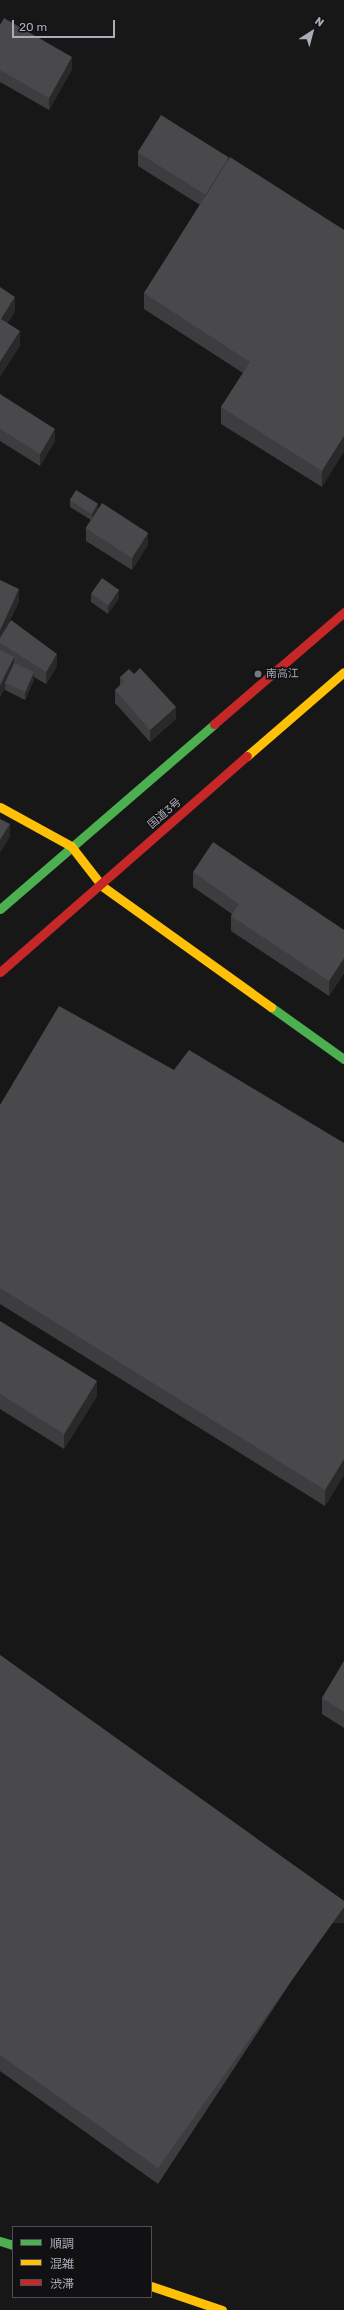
<!DOCTYPE html>
<meta charset="utf-8">
<style>
body{margin:0}
#map{position:relative;width:344px;height:2310px;overflow:hidden;background:#171717;font-family:Rubik,"Noto Sans JP",sans-serif}
div>[style]{position:absolute}
.fast>*{height:9px;margin:-4.5px;padding:0 4.5px;transform-origin:4.5px;border-radius:4.5px;background:#4caf50}
.slow>*{height:9px;margin:-4.5px;padding:0 4.5px;transform-origin:4.5px;border-radius:4.5px;background:#ffc107}
.jam>*{height:9px;margin:-4.5px;padding:0 4.5px;transform-origin:4.5px;border-radius:4.5px;background:#c62828}
.wall>*{inset:0;background:#3d3d3f}
.shaded-wall>*{inset:0;background:#29292a;transform-origin:0 0}
.building>*{inset:0;background:#49494c;transform-origin:0 0}
.dots>*{width:11px;height:11px;translate:-50% -50%;box-sizing:border-box;border:2px solid #111113;border-radius:50%}
span{translate:-50% -50%;white-space:nowrap;text-align:center;line-height:1.15;-webkit-text-stroke:3px #111113;paint-order:stroke}
.poi-label{font-size:11px;color:#a8adb8}
.left{translate:0 -50%;text-align:left}
.street-label{font-size:11px;color:#a8adb8}
.legend{position:absolute;left:12px;top:2226px;width:140px;height:72px;box-sizing:border-box;background:#111113;border:1px solid #4d4f55;margin:0;padding:5px 7px;list-style:none;font-size:12px;color:#a8adb8}
.legend li{display:flex;align-items:center;gap:8px;height:20px}
.legend b{width:20px;border:1px solid #4d4f55}
.north{position:absolute;left:292px;top:12px;width:40px;height:40px;-webkit-text-stroke:3px #111113;paint-order:stroke;rotate:36deg;font-size:11px;font-weight:700;line-height:16px;text-align:center;color:#a8adb8}
.north::after{content:'';display:block;margin:auto;width:14px;height:18px;background:#a8adb8;clip-path:polygon(50% 0,100% 100%,50% 72%,0 100%)}
.scale{position:absolute;left:12px;top:20px;width:103px;height:18px;box-sizing:border-box;border:2px solid #a8adb8;border-top:0;padding-left:5px;font-size:12px;line-height:14px;white-space:nowrap;color:#a8adb8;-webkit-text-stroke:3px #111113;paint-order:stroke}
</style>
<div id="map">
<div class="fast">
<i style="left:0;top:909px;width:283px;rotate:-40.8deg"></i>
<i style="left:271px;top:1007px;width:90px;rotate:35.5deg"></i>
<i style="left:0;top:2241px;width:14px;rotate:17deg"></i>
</div>
<div class="slow">
<i style="left:247px;top:756px;width:128px;rotate:-40.9deg"></i>
<i style="left:0;top:807px;width:81px;rotate:28.8deg"></i>
<i style="left:71px;top:846px;width:51px;rotate:52.2deg"></i>
<i style="left:102px;top:886px;width:208px;rotate:35.6deg"></i>
<i style="left:151px;top:2286px;width:75px;rotate:18.7deg"></i>
</div>
<div class="jam">
<i style="left:214px;top:724px;width:172px;rotate:-40.7deg"></i>
<i style="left:0;top:972px;width:328px;rotate:-41.2deg"></i>
</div>
<div class="wall">
<i style="clip-path:polygon(0 25px,72px 69px,49px 110px,0 82px)"></i>
<i style="clip-path:polygon(138px 153px,229px 160px,344px 230px,322px 487px,221px 424px,221px 407px,243px 373px,144px 309px,144px 293px,200px 205px,138px 166px)"></i>
<i style="clip-path:polygon(0 394px,55px 441px,40px 466px,0 441px)"></i>
<i style="clip-path:polygon(70px 500px,98px 509px,148px 545px,132px 570px,86px 541px,86px 528px,91px 520px,70px 507px)"></i>
<i style="clip-path:polygon(0 580px,19px 601px,9px 622px,57px 666px,46px 684px,34px 677px,34px 680px,25px 700px,5px 690px,5px 688px,0 697px)"></i>
<i style="clip-path:polygon(91px 594px,119px 598px,108px 614px,91px 602px)"></i>
<i style="clip-path:polygon(134px 674px,176px 719px,150px 742px,115px 703px,115px 690px,120px 685px,120px 677px)"></i>
<i style="clip-path:polygon(193px 872px,344px 930px,344px 973px,329px 996px,231px 931px,231px 916px,232px 914px,193px 887px)"></i>
<i style="clip-path:polygon(174px 1070px,344px 1143px,344px 1475px,325px 1506px,0 1304px,0 1105px)"></i>
<i style="clip-path:polygon(0 1321px,97px 1396px,64px 1449px,0 1409px)"></i>
<i style="clip-path:polygon(0 1655px,344px 1901px,158px 2184px,0 2071px)"></i>
<i style="clip-path:polygon(344px 1661px,344px 1728px,322px 1714px,322px 1698px)"></i>
</div>
<div class="shaded-wall">
<i style="clip-path:polygon(72px 57px,72px 69px,49px 110px,49px 98px)"></i>
<i style="clip-path:polygon(229px 158px,229px 170px,205px 208px,205px 195px)"></i>
<i style="clip-path:polygon(15px 297px,15px 312px,1px 334px,1px 319px)"></i>
<i style="clip-path:polygon(20px 331px,20px 346px,0 377px,0 362px)"></i>
<i style="clip-path:polygon(55px 429px,55px 441px,40px 466px,40px 454px)"></i>
<i style="clip-path:polygon(344px 436px,344px 452px,322px 487px,322px 471px)"></i>
<i style="clip-path:polygon(98px 504px,98px 511px,92px 521px,92px 514px)"></i>
<i style="clip-path:polygon(148px 533px,148px 545px,132px 570px,132px 558px)"></i>
<i style="clip-path:polygon(19px 589px,19px 601px,0 643px,0 630px)"></i>
<i style="clip-path:polygon(119px 590px,119px 598px,108px 614px,108px 606px)"></i>
<i style="clip-path:polygon(57px 654px,57px 666px,46px 684px,46px 672px)"></i>
<i style="clip-path:polygon(14px 657px,14px 669px,5px 683px,5px 688px,0 697px,0 685px)"></i>
<i style="clip-path:polygon(34px 672px,34px 680px,25px 700px,25px 693px)"></i>
<i style="clip-path:polygon(176px 707px,176px 719px,150px 742px,150px 730px)"></i>
<i style="clip-path:polygon(10px 824px,10px 837px,0 853px,0 840px)"></i>
<i style="clip-path:polygon(344px 958px,344px 973px,329px 996px,329px 981px)"></i>
<i style="clip-path:polygon(97px 1381px,97px 1396px,64px 1449px,64px 1434px)"></i>
<i style="clip-path:polygon(344px 1459px,344px 1475px,325px 1506px,325px 1490px)"></i>
<i style="left:344px;top:1907px;width:16px;height:320px;rotate:90deg"></i>
</div>
<div class="building">
<i style="clip-path:polygon(4px 18px,72px 57px,49px 98px,0 70px,0 25px)"></i>
<i style="left:161px;top:115px;width:80px;height:44px;rotate:32deg"></i>
<i style="clip-path:polygon(230px 157px,344px 230px,344px 436px,322px 471px,221px 407px,250px 362px,144px 293px)"></i>
<i style="clip-path:polygon(0 287px,15px 297px,1px 319px,20px 331px,0 362px)"></i>
<i style="clip-path:polygon(0 394px,55px 429px,40px 454px,0 429px)"></i>
<i style="left:76px;top:490px;width:26px;height:12px;rotate:32deg"></i>
<i style="left:102px;top:503px;width:55px;height:30px;rotate:33deg"></i>
<i style="left:102px;top:578px;width:21px;height:19px;rotate:35deg"></i>
<i style="clip-path:polygon(0 580px,19px 589px,0 630px)"></i>
<i style="clip-path:polygon(11px 620px,57px 654px,46px 672px,0 643px,0 638px)"></i>
<i style="clip-path:polygon(0 650px,14px 657px,0 685px)"></i>
<i style="left:14px;top:663px;width:22px;height:22px;rotate:24deg"></i>
<i style="clip-path:polygon(140px 668px,176px 707px,150px 730px,115px 690px,124px 682px,120px 677px,129px 669px,134px 674px)"></i>
<i style="clip-path:polygon(0 819px,10px 824px,0 840px)"></i>
<i style="clip-path:polygon(213px 842px,344px 930px,344px 958px,329px 981px,231px 916px,239px 904px,193px 872px)"></i>
<i style="clip-path:polygon(59px 1006px,174px 1070px,189px 1050px,344px 1143px,344px 1459px,325px 1490px,0 1288px,0 1105px)"></i>
<i style="clip-path:polygon(0 1321px,97px 1381px,64px 1434px,0 1394px)"></i>
<i style="clip-path:polygon(0 1655px,344px 1901px,344px 1907px,158px 2168px,0 2055px)"></i>
<i style="clip-path:polygon(344px 1661px,344px 1712px,322px 1698px)"></i>
</div>
<div class="dots">
<i style="left:258px;top:674px;background:#757880"></i>
</div>
<div class="poi-label">
<span class="left" style="left:266px;top:674px">南高江</span>
</div>
<div class="street-label">
<span style="left:165px;top:814px;rotate:-41deg">国道3号</span>
</div>
<ul class="legend">
<li><b style="height:5px;background:#4caf50"></b>順調</li>
<li><b style="height:5px;background:#ffc107"></b>混雑</li>
<li><b style="height:5px;background:#c62828"></b>渋滞</li>
</ul>
<div class="north">N</div>
<div class="scale">20 m</div>
</div>
